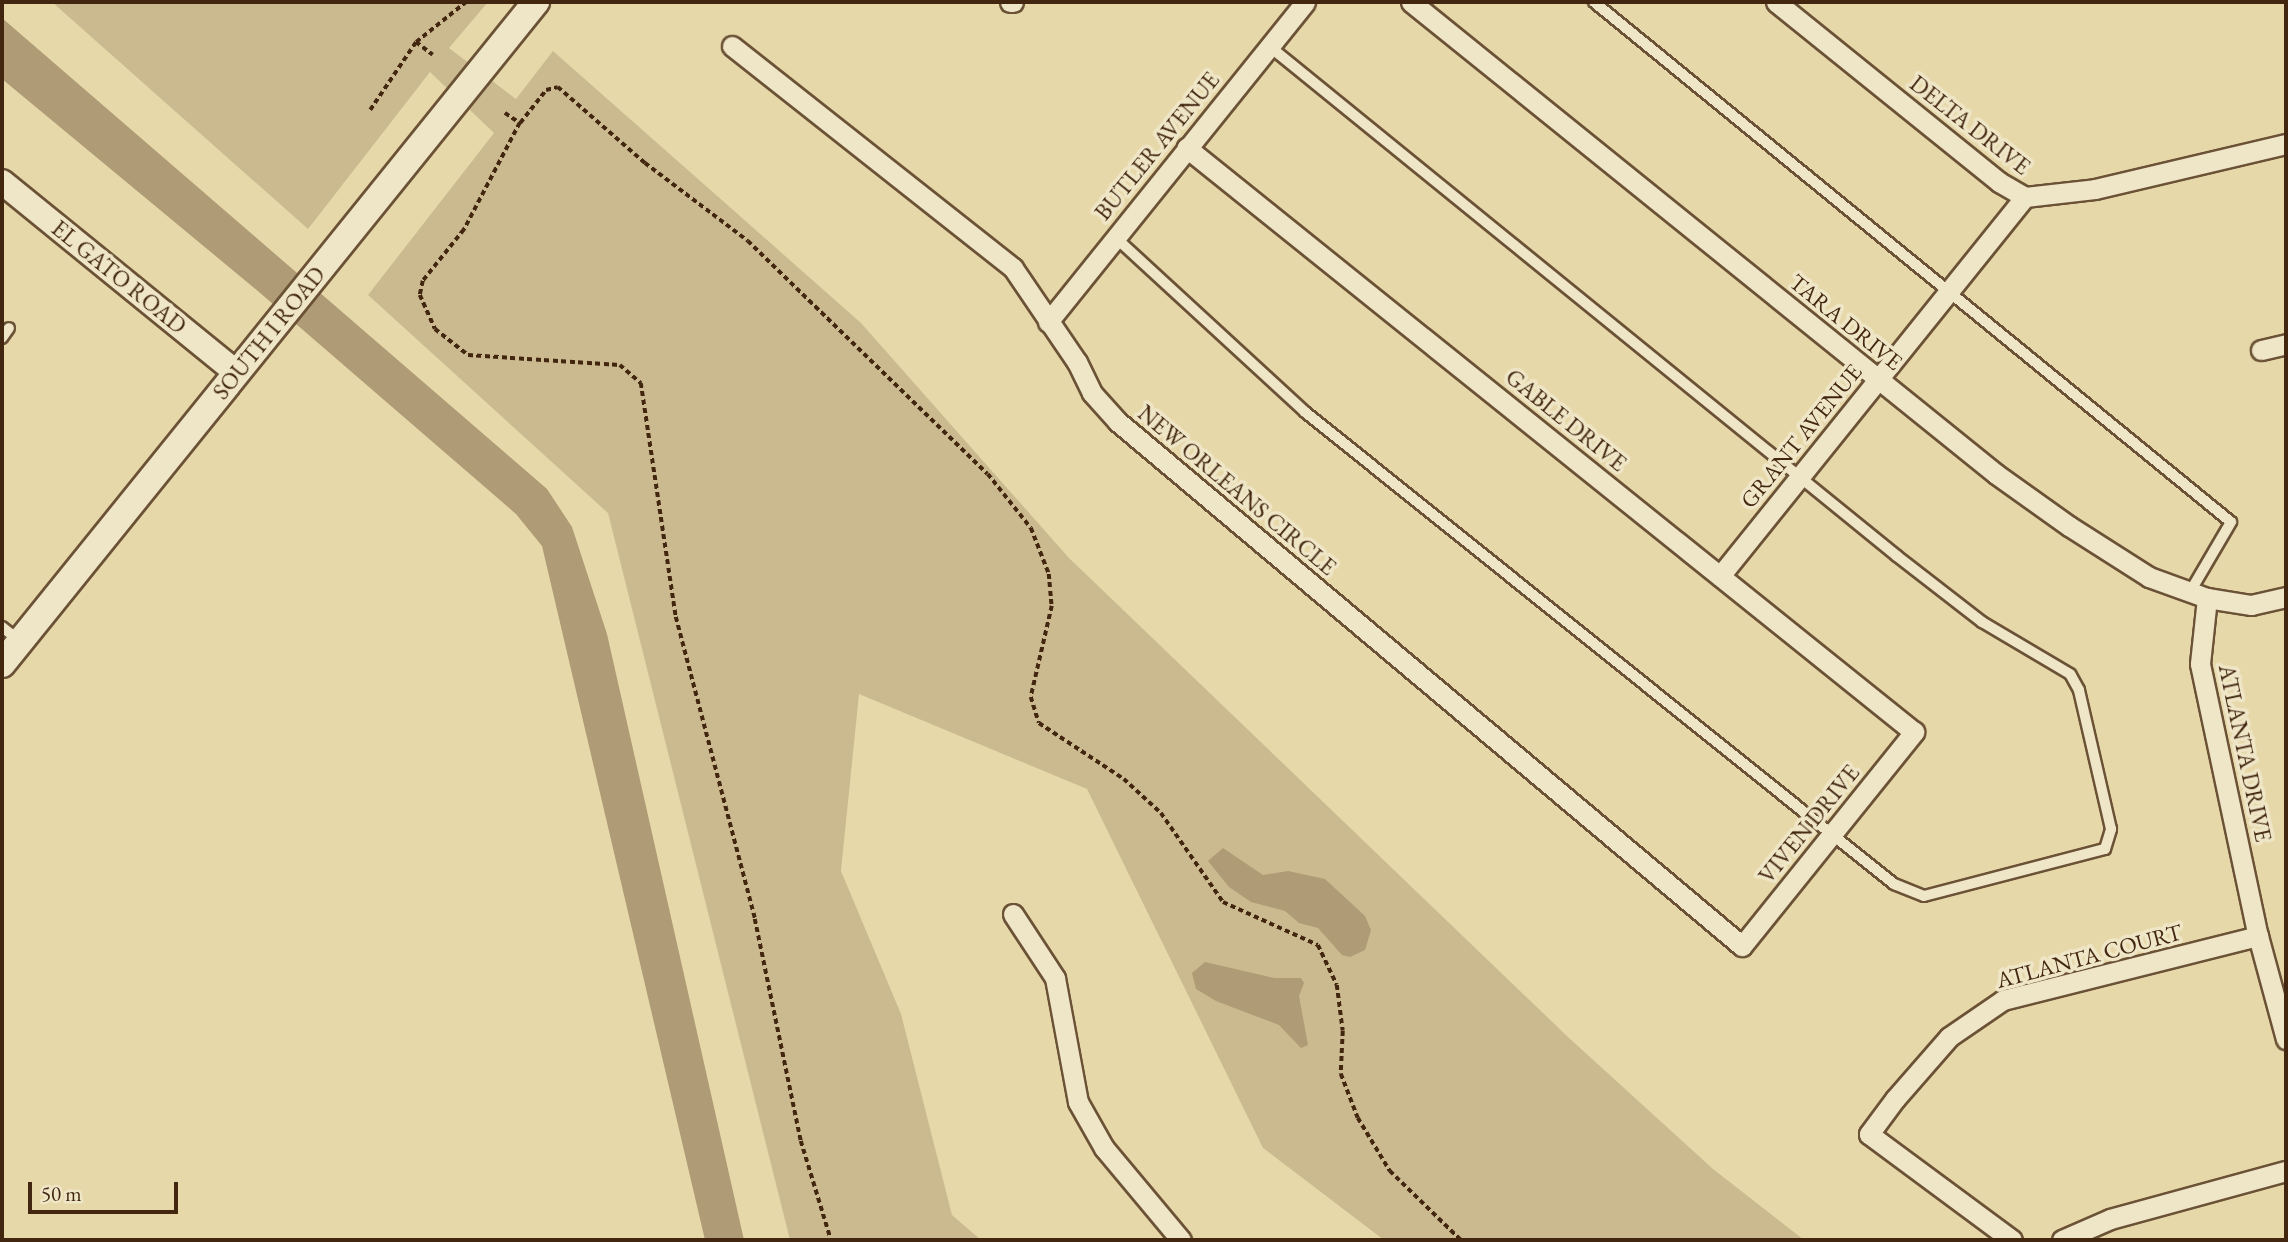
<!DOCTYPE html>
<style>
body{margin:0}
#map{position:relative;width:2288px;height:1242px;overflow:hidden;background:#e7d8a9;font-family:"EB Garamond",serif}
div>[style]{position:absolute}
.green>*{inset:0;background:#cbba8f}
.water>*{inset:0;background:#af9b75}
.path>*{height:3.5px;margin-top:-1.75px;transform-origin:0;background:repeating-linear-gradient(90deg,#422610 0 5px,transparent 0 8.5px)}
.roads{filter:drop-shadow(2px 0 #6b5236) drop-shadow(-2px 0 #6b5236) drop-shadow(0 2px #6b5236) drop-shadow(0 -2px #6b5236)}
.service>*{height:10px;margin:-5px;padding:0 5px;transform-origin:5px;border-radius:5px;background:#efe6c7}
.minor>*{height:19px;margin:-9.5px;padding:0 9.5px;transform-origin:9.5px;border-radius:9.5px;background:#efe6c7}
.tertiary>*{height:24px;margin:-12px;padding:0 12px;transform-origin:12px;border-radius:12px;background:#efe6c7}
.secondary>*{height:26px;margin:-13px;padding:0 13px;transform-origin:13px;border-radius:13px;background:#efe6c7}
span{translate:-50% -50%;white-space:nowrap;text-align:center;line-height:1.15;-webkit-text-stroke:7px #efe6c7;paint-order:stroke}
.street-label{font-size:23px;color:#422610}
.frame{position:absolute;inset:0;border:4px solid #422610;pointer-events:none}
.scale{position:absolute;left:28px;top:1182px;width:150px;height:32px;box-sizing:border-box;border:4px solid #422610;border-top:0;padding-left:9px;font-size:21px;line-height:24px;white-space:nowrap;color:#422610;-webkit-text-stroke:5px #efe6c7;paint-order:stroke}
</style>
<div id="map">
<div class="green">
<i style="clip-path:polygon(52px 2px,488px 2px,449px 48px,516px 99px,553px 51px,861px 323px,1069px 558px,1568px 1037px,1713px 1169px,1804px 1240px,1384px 1240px,1263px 1148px,1087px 789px,859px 694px,841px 871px,901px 1014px,952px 1215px,981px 1240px,790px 1240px,608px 513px,368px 295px,494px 133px,430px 72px,308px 229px)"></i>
</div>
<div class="water">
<i style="clip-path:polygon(2px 18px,547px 489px,572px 527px,607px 634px,744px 1240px,705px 1240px,542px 546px,516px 514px,259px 292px,2px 79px)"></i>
<i style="clip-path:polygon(1223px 848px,1263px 875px,1288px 871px,1325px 879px,1365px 916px,1371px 930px,1365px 950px,1350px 957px,1342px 955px,1318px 928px,1299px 923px,1285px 911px,1251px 902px,1229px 887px,1208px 861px)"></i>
<i style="clip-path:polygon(1205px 962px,1274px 978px,1301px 978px,1304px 983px,1299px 996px,1308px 1045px,1301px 1048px,1279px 1025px,1216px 1001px,1196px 989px,1192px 973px)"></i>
</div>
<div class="path">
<i style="left:416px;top:42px;width:21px;rotate:37deg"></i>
<i style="left:370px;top:110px;width:82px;rotate:-55.9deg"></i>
<i style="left:416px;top:42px;width:64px;rotate:-38.7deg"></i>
<i style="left:505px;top:113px;width:18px;rotate:34deg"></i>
<i style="left:520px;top:123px;width:42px;rotate:-51.8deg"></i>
<i style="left:546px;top:90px;width:12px;rotate:-14deg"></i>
<i style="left:558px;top:87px;width:116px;rotate:41.1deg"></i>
<i style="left:645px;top:163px;width:129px;rotate:37.1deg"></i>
<i style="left:748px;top:241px;width:334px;rotate:44.2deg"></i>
<i style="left:988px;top:474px;width:69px;rotate:51.5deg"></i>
<i style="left:1031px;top:528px;width:49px;rotate:68.6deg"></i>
<i style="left:1049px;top:574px;width:32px;rotate:85deg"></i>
<i style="left:1052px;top:606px;width:93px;rotate:103deg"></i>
<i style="left:1031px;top:697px;width:27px;rotate:73deg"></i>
<i style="left:1039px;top:723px;width:102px;rotate:33.4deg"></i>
<i style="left:1124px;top:779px;width:50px;rotate:42.6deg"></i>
<i style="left:1161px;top:813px;width:108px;rotate:55.1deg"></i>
<i style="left:1223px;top:902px;width:104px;rotate:24.4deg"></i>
<i style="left:1318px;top:945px;width:44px;rotate:64.6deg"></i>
<i style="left:1337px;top:985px;width:46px;rotate:82.6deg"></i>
<i style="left:1343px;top:1031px;width:43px;rotate:92.7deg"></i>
<i style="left:1341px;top:1074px;width:47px;rotate:68.9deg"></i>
<i style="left:1358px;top:1118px;width:62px;rotate:58.9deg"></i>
<i style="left:1390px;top:1171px;width:99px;rotate:44.2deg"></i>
<i style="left:520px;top:123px;width:121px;rotate:117.6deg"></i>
<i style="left:464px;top:230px;width:65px;rotate:128.8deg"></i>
<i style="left:423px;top:281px;width:14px;rotate:102deg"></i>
<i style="left:420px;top:295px;width:37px;rotate:66deg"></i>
<i style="left:435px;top:329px;width:42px;rotate:38.2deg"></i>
<i style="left:468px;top:355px;width:152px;rotate:3.8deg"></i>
<i style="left:620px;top:365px;width:28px;rotate:41deg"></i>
<i style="left:641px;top:383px;width:237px;rotate:81.5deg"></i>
<i style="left:676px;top:617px;width:312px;rotate:75.3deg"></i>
<i style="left:755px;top:919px;width:227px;rotate:78.3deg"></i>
<i style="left:801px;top:1141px;width:103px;rotate:73.1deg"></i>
</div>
<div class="roads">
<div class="service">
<i style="left:1594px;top:2px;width:822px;rotate:39.23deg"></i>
<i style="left:2231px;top:522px;width:81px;rotate:120.4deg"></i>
<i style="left:1116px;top:238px;width:257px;rotate:42.6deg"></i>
<i style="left:1305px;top:412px;width:755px;rotate:38.71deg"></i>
<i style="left:1894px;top:884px;width:32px;rotate:22deg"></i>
<i style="left:1924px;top:896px;width:187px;rotate:-14.6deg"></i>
<i style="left:2105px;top:849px;width:21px;rotate:-73deg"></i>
<i style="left:2111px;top:829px;width:143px;rotate:-103deg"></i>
<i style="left:2079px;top:690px;width:18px;rotate:-119deg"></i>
<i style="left:2070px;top:674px;width:102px;rotate:-149.4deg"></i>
<i style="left:1982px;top:622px;width:108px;rotate:-142.2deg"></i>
<i style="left:1897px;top:556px;width:809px;rotate:-140.92deg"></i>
<i style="left:2px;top:338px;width:12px;rotate:-55deg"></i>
<i style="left:2px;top:627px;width:23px;rotate:38deg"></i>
</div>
<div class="minor">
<i style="left:1010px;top:2px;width:3px"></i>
<i style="left:1411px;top:2px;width:752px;rotate:38.9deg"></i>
<i style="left:1996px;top:474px;width:90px;rotate:35.5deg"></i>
<i style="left:2069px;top:526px;width:95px;rotate:32.5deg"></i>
<i style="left:2149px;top:577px;width:62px;rotate:19.9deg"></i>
<i style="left:2207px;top:598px;width:45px;rotate:9deg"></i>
<i style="left:2251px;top:605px;width:36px;rotate:-13deg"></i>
<i style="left:1776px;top:2px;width:287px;rotate:38.9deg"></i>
<i style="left:1999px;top:182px;width:30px;rotate:30deg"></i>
<i style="left:2025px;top:197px;width:70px;rotate:-6.5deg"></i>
<i style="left:2095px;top:189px;width:196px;rotate:-13.3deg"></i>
<i style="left:732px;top:46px;width:358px;rotate:38.3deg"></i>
<i style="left:1013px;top:268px;width:114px;rotate:55.8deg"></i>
<i style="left:1077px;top:362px;width:34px;rotate:64deg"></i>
<i style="left:1092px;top:393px;width:38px;rotate:48deg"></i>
<i style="left:1117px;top:421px;width:816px;rotate:40.03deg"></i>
<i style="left:1742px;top:946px;width:275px;rotate:-51.2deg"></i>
<i style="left:1914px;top:732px;width:933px;rotate:-141.23deg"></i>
<i style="left:1048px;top:322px;width:410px;rotate:-51.2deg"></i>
<i style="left:2261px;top:350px;width:26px;rotate:-13deg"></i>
<i style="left:1720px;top:576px;width:486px;rotate:-51.2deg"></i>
<i style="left:2207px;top:598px;width:66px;rotate:96.1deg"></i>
<i style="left:2200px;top:664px;width:278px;rotate:78deg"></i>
<i style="left:2258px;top:936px;width:107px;rotate:74.8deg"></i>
<i style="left:1013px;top:914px;width:77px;rotate:56.7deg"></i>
<i style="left:1055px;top:978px;width:126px;rotate:79.5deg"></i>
<i style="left:1078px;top:1102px;width:53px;rotate:60.5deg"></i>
<i style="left:1104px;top:1148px;width:120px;rotate:50.1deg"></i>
<i style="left:2012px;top:1240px;width:178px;rotate:-143.5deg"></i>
<i style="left:1869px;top:1134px;width:44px;rotate:-53.4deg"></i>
<i style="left:1895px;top:1099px;width:82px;rotate:-48.9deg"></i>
<i style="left:1949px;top:1037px;width:65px;rotate:-34.4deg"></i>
<i style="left:2003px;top:1000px;width:263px;rotate:-14.1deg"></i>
<i style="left:2062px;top:1240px;width:52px;rotate:-23.6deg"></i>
<i style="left:2110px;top:1219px;width:182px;rotate:-15.3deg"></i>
</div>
<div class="tertiary">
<i style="left:2px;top:182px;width:303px;rotate:39.1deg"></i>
</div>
<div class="secondary">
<i style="left:2px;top:664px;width:851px;rotate:-51.11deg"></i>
</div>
</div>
<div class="street-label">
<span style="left:1970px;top:125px;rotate:38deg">DELTA DRIVE</span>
<span style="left:1157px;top:146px;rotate:-51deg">BUTLER AVENUE</span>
<span style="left:119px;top:277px;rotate:39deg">EL GATO ROAD</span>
<span style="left:1846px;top:322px;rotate:39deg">TARA DRIVE</span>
<span style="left:269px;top:333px;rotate:-51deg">SOUTH I ROAD</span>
<span style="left:1566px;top:420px;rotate:39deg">GABLE DRIVE</span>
<span style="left:1801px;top:436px;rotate:-51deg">GRANT AVENUE</span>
<span style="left:1237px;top:490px;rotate:40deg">NEW ORLEANS CIRCLE</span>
<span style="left:2245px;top:753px;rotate:78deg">ATLANTA DRIVE</span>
<span style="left:1809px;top:824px;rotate:-51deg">VIVEN DRIVE</span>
<span style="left:2089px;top:956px;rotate:-15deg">ATLANTA COURT</span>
</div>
<div class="frame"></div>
<div class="scale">50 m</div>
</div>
